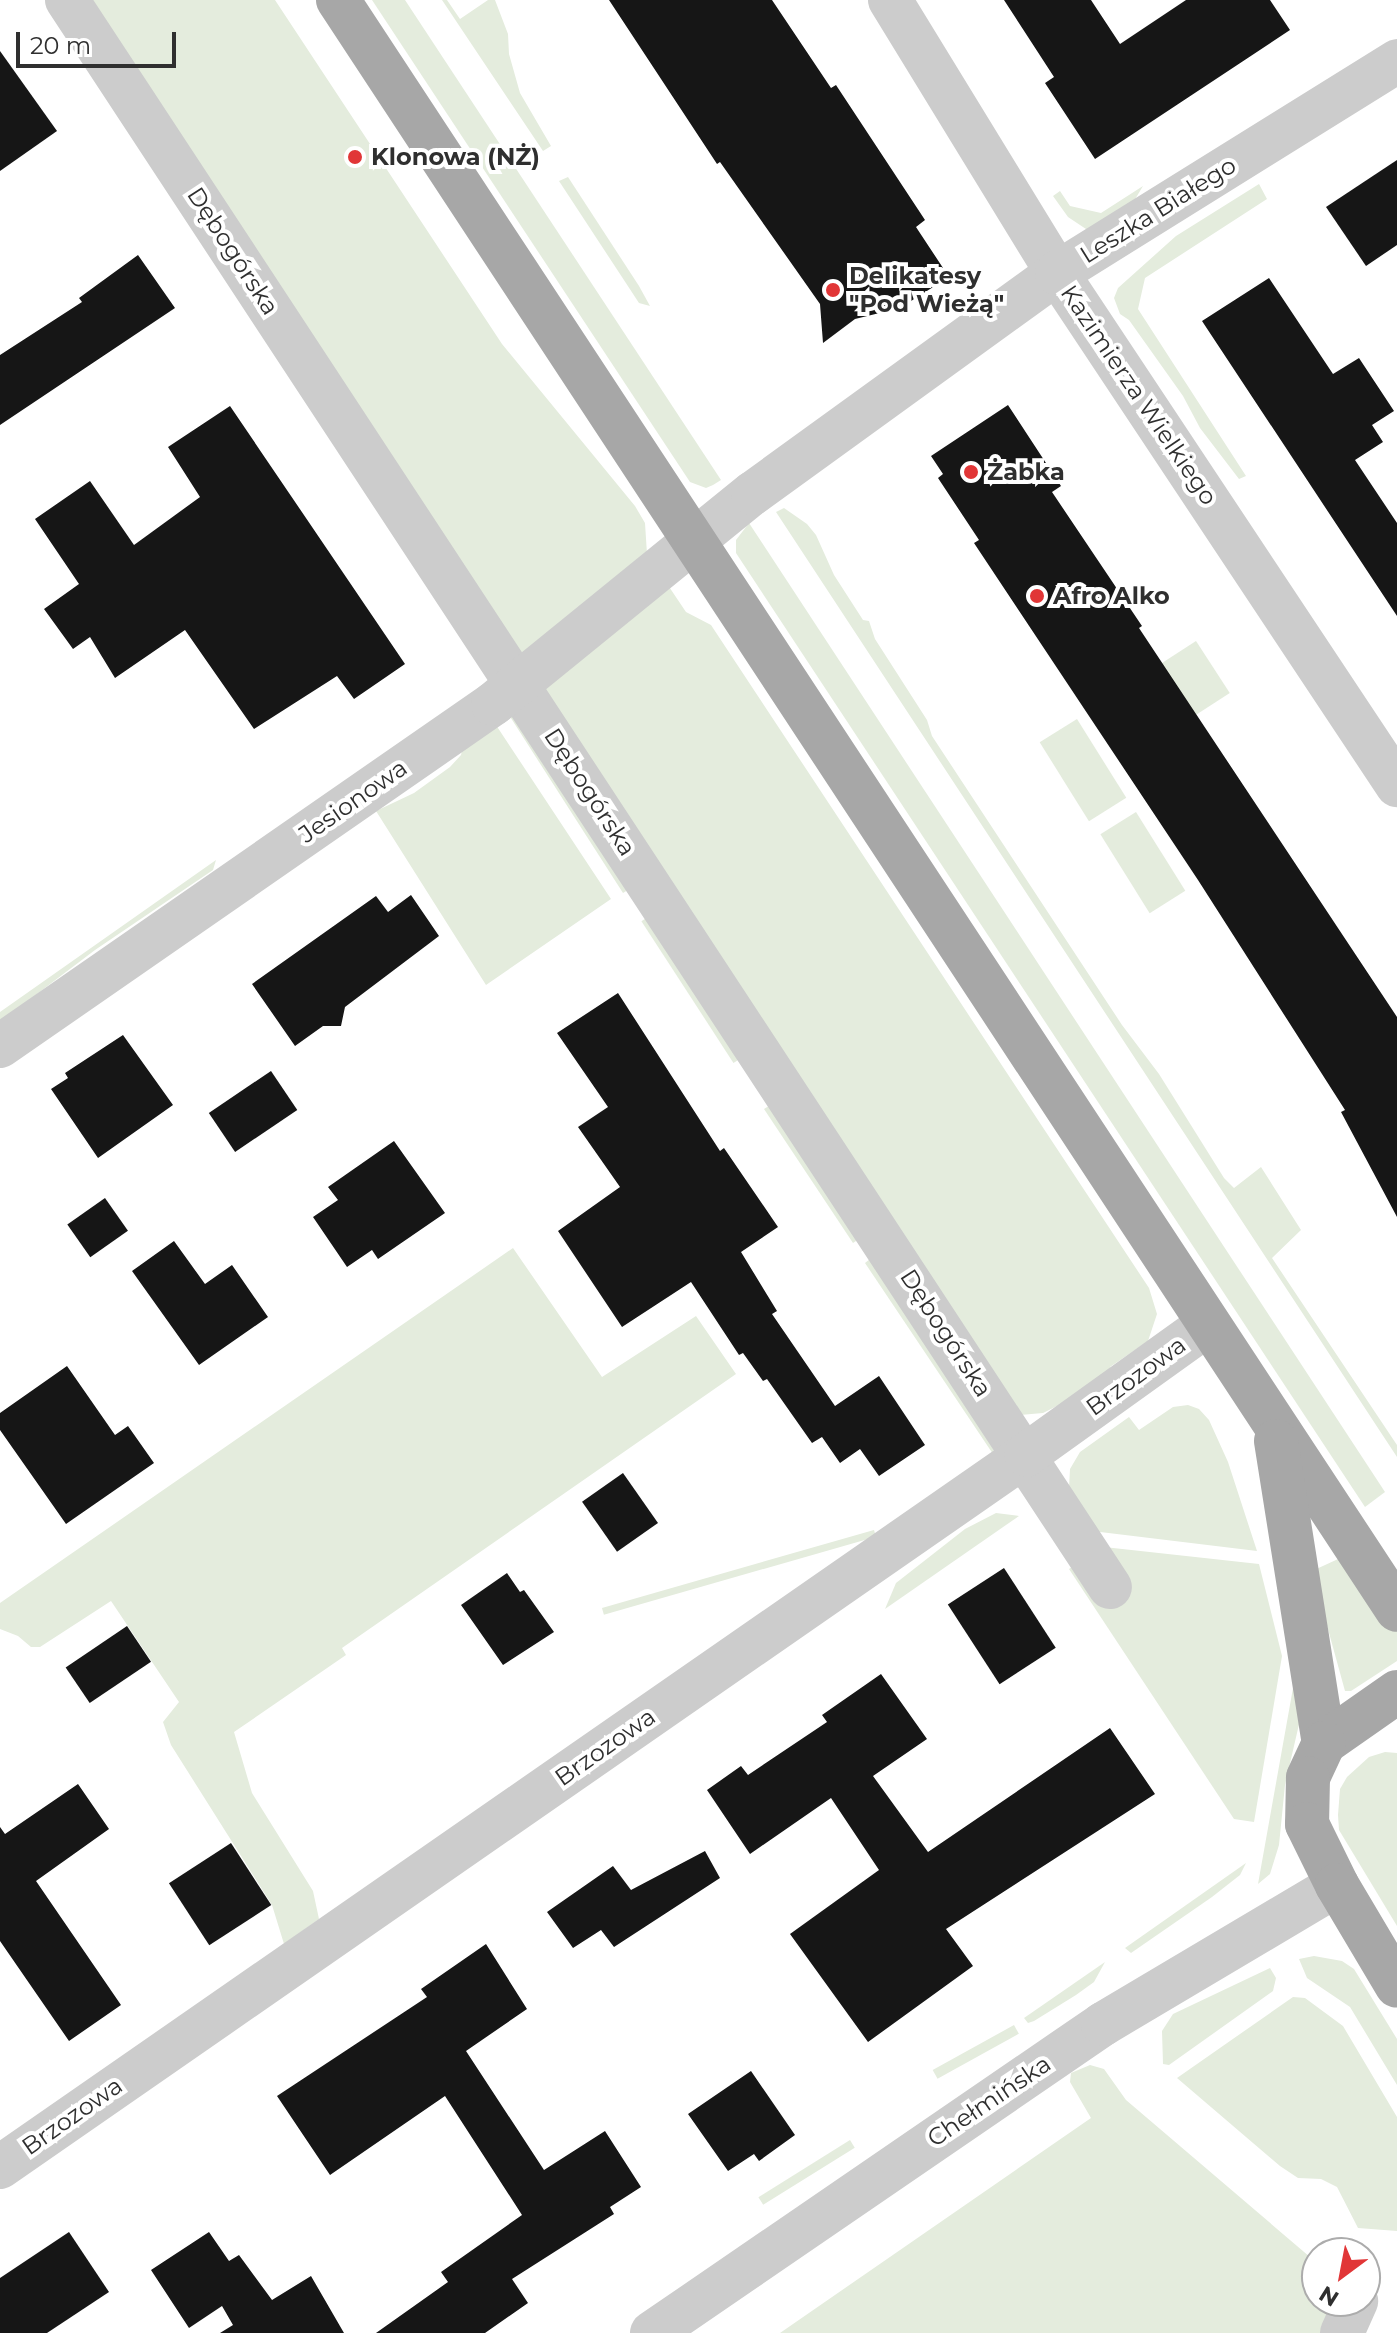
<!DOCTYPE html>
<meta charset="utf-8">
<style>
body{margin:0}
#map{position:relative;width:1397px;height:2333px;overflow:hidden;background:#fff;font-family:Montserrat,sans-serif}
div>[style]{position:absolute}
.green>*{inset:0;background:#e4ecdd;transform-origin:0 0}
.building>*{inset:0;background:#161616;transform-origin:0 0}
.minor>*{height:44px;margin:-22px;padding:0 22px;transform-origin:22px;border-radius:22px;background:#ccc}
.major>*{height:44px;margin:-22px;padding:0 22px;transform-origin:22px;border-radius:22px;background:#a7a7a7}
.dots>*{width:22px;height:22px;translate:-50% -50%;box-sizing:border-box;border:4px solid #fff;border-radius:50%}
span{translate:-50% -50%;white-space:nowrap;text-align:center;line-height:1.15;-webkit-text-stroke:8px #fff;paint-order:stroke}
.poi-label{font-size:24px;color:#2f2f2f;font-weight:700}
.left{translate:0 -50%;text-align:left}
.street-label{font-size:24px;color:#2f2f2f}
.north{position:absolute;left:1301px;top:2237px;width:80px;height:80px;box-sizing:border-box;background:#fff;border:2px solid #acacac;border-radius:50%;rotate:212deg;font-size:22px;font-weight:700;line-height:32px;text-align:center;color:#2f2f2f}
.north::after{content:'';display:block;margin:auto;width:28px;height:36px;background:#e13637;clip-path:polygon(50% 0,100% 100%,50% 72%,0 100%)}
.scale{position:absolute;left:16px;top:32px;width:160px;height:36px;box-sizing:border-box;border:4px solid #2f2f2f;border-top:0;padding-left:10px;font-size:24px;line-height:28px;white-space:nowrap;color:#2f2f2f;-webkit-text-stroke:6px #fff;paint-order:stroke}
</style>
<div id="map">
<div class="green">
<i style="clip-path:polygon(82px 0,275px 0,502px 344px,635px 506px,645px 523px,647px 554px,686px 612px,711px 625px,1149px 1288px,1157px 1314px,1148px 1341px,1110px 1367px,1111px 1369px,1063px 1403px,1043px 1413px,1020px 1415px)"></i>
<i style="clip-path:polygon(372px 0,405px 0,721px 480px,713px 485px,706px 488px,690px 482px)"></i>
<i style="clip-path:polygon(442px 0,447px 0,460px 19px,488px 0,495px 0,508px 34px,509px 54px,520px 93px,551px 146px,543px 151px)"></i>
<i style="clip-path:polygon(568px 177px,639px 286px,650px 306px,639px 303px,559px 181px)"></i>
<i style="clip-path:polygon(1259px 184px,1267px 199px,1145px 278px,1138px 309px,1246px 476px,1239px 479px,1200px 428px,1183px 396px,1129px 320px,1120px 314px,1114px 298px,1118px 288px,1176px 236px)"></i>
<i style="clip-path:polygon(1143px 186px,1134px 201px,1089px 231px,1068px 217px,1053px 196px,1060px 191px,1070px 206px,1101px 213px)"></i>
<i style="clip-path:polygon(784px 508px,807px 524px,816px 535px,834px 575px,863px 620px,869px 621px,875px 639px,927px 720px,932px 736px,1122px 1025px,1159px 1074px,1224px 1178px,1234px 1188px,1261px 1167px,1301px 1230px,1272px 1258px,1397px 1445px,1397px 1457px,776px 512px)"></i>
<i style="clip-path:polygon(749px 523px,1385px 1492px,1365px 1507px,736px 553px,736px 540px)"></i>
<i style="left:1196px;top:641px;width:62px;height:41px;rotate:57deg"></i>
<i style="clip-path:polygon(512px 709px,636px 885px,623px 893px,507px 712px)"></i>
<i style="left:1077px;top:719px;width:93px;height:44px;rotate:58deg"></i>
<i style="clip-path:polygon(494px 722px,611px 899px,486px 985px,376px 811px,414px 793px,450px 767px,461px 755px,463px 746px)"></i>
<i style="left:1136px;top:812px;width:93px;height:42px;rotate:58deg"></i>
<i style="clip-path:polygon(216px 860px,213px 870px,95px 950px,0 1022px,0 1012px)"></i>
<i style="left:654px;top:913px;width:169px;height:15px;rotate:57deg"></i>
<i style="clip-path:polygon(775px 1102px,862px 1237px,853px 1243px,764px 1109px)"></i>
<i style="clip-path:polygon(513px 1248px,602px 1377px,696px 1316px,736px 1374px,342px 1648px,346px 1655px,234px 1732px,252px 1793px,313px 1891px,319px 1919px,284px 1944px,272px 1905px,171px 1745px,163px 1722px,179px 1702px,111px 1601px,40px 1647px,31px 1647px,18px 1636px,0 1629px,0 1603px)"></i>
<i style="clip-path:polygon(875px 1255px,998px 1431px,993px 1454px,865px 1263px)"></i>
<i style="clip-path:polygon(1188px 1405px,1199px 1409px,1209px 1420px,1228px 1462px,1257px 1551px,1092px 1531px,1069px 1488px,1070px 1469px,1080px 1452px,1129px 1417px,1139px 1430px,1173px 1407px)"></i>
<i style="clip-path:polygon(996px 1513px,1019px 1516px,885px 1609px,896px 1583px,965px 1529px)"></i>
<i style="left:874px;top:1530px;width:7px;height:283px;rotate:74deg"></i>
<i style="clip-path:polygon(1104px 1547px,1259px 1564px,1282px 1656px,1254px 1822px,1234px 1819px,1069px 1569px)"></i>
<i style="clip-path:polygon(1349px 1554px,1397px 1628px,1397px 1661px,1351px 1691px,1345px 1691px,1312px 1571px)"></i>
<i style="clip-path:polygon(1298px 1660px,1300px 1720px,1285px 1785px,1279px 1845px,1270px 1874px,1258px 1884px)"></i>
<i style="clip-path:polygon(1385px 1752px,1397px 1753px,1397px 1926px,1339px 1830px,1338px 1815px,1340px 1789px,1347px 1777px,1369px 1757px)"></i>
<i style="clip-path:polygon(1246px 1863px,1240px 1875px,1212px 1897px,1131px 1953px,1125px 1948px)"></i>
<i style="clip-path:polygon(1314px 1956px,1342px 1961px,1354px 1969px,1397px 2039px,1397px 2085px,1350px 2007px,1307px 1978px,1299px 1959px)"></i>
<i style="clip-path:polygon(1105px 1962px,1094px 1982px,1076px 1995px,1034px 2021px,1028px 2023px,1024px 2018px)"></i>
<i style="clip-path:polygon(1270px 1968px,1276px 1978px,1273px 1991px,1169px 2065px,1163px 2064px,1162px 2031px,1173px 2014px)"></i>
<i style="clip-path:polygon(1293px 1997px,1305px 1998px,1343px 2026px,1397px 2117px,1397px 2231px,1358px 2228px,1337px 2187px,1321px 2179px,1298px 2178px,1280px 2166px,1177px 2078px)"></i>
<i style="left:1014px;top:2025px;width:10px;height:93px;rotate:61deg"></i>
<i style="clip-path:polygon(1090px 2065px,1104px 2069px,1126px 2100px,1317px 2263px,1317px 2301px,1347px 2301px,1331px 2333px,780px 2333px,1091px 2118px,1070px 2082px,1071px 2073px)"></i>
<i style="left:850px;top:2140px;width:9px;height:108px;rotate:58deg"></i>
</div>
<div class="building">
<i style="clip-path:polygon(609px 0,772px 0,831px 88px,836px 85px,925px 220px,916px 227px,949px 277px,900px 308px,855px 319px,823px 343px,820px 304px,720px 162px,717px 164px)"></i>
<i style="clip-path:polygon(1004px 0,1091px 0,1120px 44px,1186px 0,1270px 0,1290px 30px,1095px 159px,1045px 83px,1054px 77px)"></i>
<i style="clip-path:polygon(0 51px,57px 131px,0 171px)"></i>
<i style="clip-path:polygon(1397px 160px,1397px 245px,1366px 266px,1326px 207px)"></i>
<i style="clip-path:polygon(138px 255px,175px 308px,0 425px,0 355px,82px 302px,79px 298px)"></i>
<i style="clip-path:polygon(1269px 278px,1333px 374px,1359px 358px,1394px 411px,1372px 425px,1383px 442px,1355px 460px,1397px 523px,1397px 616px,1202px 321px)"></i>
<i style="clip-path:polygon(1008px 405px,1061px 486px,1052px 492px,1142px 626px,1139px 628px,1397px 1017px,1397px 1217px,1341px 1112px,1345px 1110px,1198px 880px,974px 543px,979px 540px,938px 478px,943px 474px,931px 456px)"></i>
<i style="clip-path:polygon(230px 406px,405px 664px,354px 699px,337px 676px,254px 729px,185px 630px,115px 678px,90px 637px,73px 649px,44px 609px,79px 584px,35px 519px,90px 481px,134px 545px,200px 497px,168px 447px)"></i>
<i style="clip-path:polygon(411px 895px,439px 936px,345px 1007px,341px 1026px,323px 1026px,295px 1046px,252px 984px,376px 896px,388px 912px)"></i>
<i style="clip-path:polygon(618px 993px,720px 1151px,724px 1148px,778px 1227px,741px 1252px,777px 1311px,772px 1314px,835px 1406px,879px 1376px,925px 1445px,879px 1476px,860px 1449px,840px 1463px,822px 1437px,812px 1443px,767px 1379px,763px 1381px,743px 1353px,739px 1355px,691px 1282px,622px 1327px,558px 1231px,620px 1187px,578px 1127px,608px 1107px,557px 1033px)"></i>
<i style="clip-path:polygon(123px 1035px,173px 1105px,98px 1158px,51px 1089px,68px 1078px,65px 1073px)"></i>
<i style="left:271px;top:1071px;width:47px;height:75px;rotate:56deg"></i>
<i style="clip-path:polygon(394px 1141px,445px 1213px,378px 1259px,372px 1250px,347px 1267px,313px 1217px,338px 1200px,328px 1187px)"></i>
<i style="left:105px;top:1198px;width:40px;height:46px;rotate:55deg"></i>
<i style="clip-path:polygon(174px 1241px,205px 1284px,232px 1265px,268px 1317px,199px 1365px,132px 1271px)"></i>
<i style="clip-path:polygon(67px 1366px,115px 1435px,128px 1426px,154px 1463px,66px 1524px,0 1430px,0 1413px)"></i>
<i style="left:623px;top:1473px;width:61px;height:50px;rotate:55deg"></i>
<i style="left:1004px;top:1568px;width:95px;height:67px;rotate:57deg"></i>
<i style="clip-path:polygon(507px 1573px,520px 1592px,524px 1590px,554px 1632px,503px 1665px,461px 1605px)"></i>
<i style="left:127px;top:1626px;width:43px;height:74px;rotate:56deg"></i>
<i style="clip-path:polygon(881px 1674px,927px 1739px,873px 1776px,928px 1852px,1110px 1728px,1155px 1794px,946px 1929px,973px 1966px,868px 2042px,790px 1934px,879px 1870px,831px 1798px,750px 1854px,707px 1790px,741px 1766px,748px 1775px,827px 1722px,822px 1715px)"></i>
<i style="clip-path:polygon(78px 1784px,109px 1829px,36px 1881px,121px 2005px,69px 2041px,0 1941px,0 1827px,5px 1834px)"></i>
<i style="left:231px;top:1843px;width:74px;height:74px;rotate:57deg"></i>
<i style="clip-path:polygon(705px 1851px,720px 1878px,614px 1947px,601px 1930px,573px 1948px,547px 1912px,613px 1866px,631px 1890px)"></i>
<i style="clip-path:polygon(486px 1944px,527px 2009px,466px 2051px,544px 2170px,605px 2131px,641px 2187px,610px 2207px,614px 2214px,512px 2279px,528px 2303px,485px 2333px,376px 2333px,448px 2282px,441px 2272px,522px 2215px,445px 2096px,330px 2175px,277px 2096px,427px 1997px,421px 1989px)"></i>
<i style="clip-path:polygon(751px 2071px,795px 2135px,759px 2161px,754px 2154px,728px 2171px,688px 2114px)"></i>
<i style="clip-path:polygon(69px 2232px,109px 2292px,47px 2333px,0 2333px,0 2278px)"></i>
<i style="clip-path:polygon(209px 2232px,229px 2261px,239px 2255px,272px 2300px,311px 2276px,344px 2333px,220px 2333px,233px 2325px,222px 2306px,189px 2328px,151px 2270px)"></i>
</div>
<div class="minor">
<i style="left:67px;top:0;width:1899px;rotate:56.69deg"></i>
<i style="left:890px;top:0;width:320px;rotate:58.5deg"></i>
<i style="left:1057px;top:273px;width:615px;rotate:56.41deg"></i>
<i style="left:0;top:1046px;width:600px;rotate:-34.75deg"></i>
<i style="left:493px;top:704px;width:335px;rotate:-39.1deg"></i>
<i style="left:753px;top:493px;width:375px;rotate:-35.9deg"></i>
<i style="left:1057px;top:273px;width:401px;rotate:-31.9deg"></i>
<i style="left:0;top:2167px;width:1249px;rotate:-34.76deg"></i>
<i style="left:1026px;top:1455px;width:224px;rotate:-35.7deg"></i>
<i style="left:652px;top:2333px;width:547px;rotate:-34.42deg"></i>
<i style="left:1103px;top:2024px;width:272px;rotate:-30.7deg"></i>
<i style="left:1342px;top:2333px;width:35px;rotate:-66deg"></i>
</div>
<div class="major">
<i style="left:338px;top:0;width:1927px;rotate:56.66deg"></i>
<i style="left:1276px;top:1441px;width:306px;rotate:81deg"></i>
<i style="left:1397px;top:1692px;width:89px;rotate:145.1deg"></i>
<i style="left:1324px;top:1743px;width:38px;rotate:115deg"></i>
<i style="left:1308px;top:1778px;width:46px;rotate:91.2deg"></i>
<i style="left:1307px;top:1824px;width:68px;rotate:63.8deg"></i>
<i style="left:1337px;top:1885px;width:117px;rotate:59.3deg"></i>
</div>
<div class="dots">
<i style="left:355px;top:157px;background:#e13637"></i>
<i style="left:833px;top:290px;background:#e13637"></i>
<i style="left:971px;top:472px;background:#e13637"></i>
<i style="left:1037px;top:596px;background:#e13637"></i>
</div>
<div class="poi-label">
<span class="left" style="left:371px;top:157px">Klonowa (NŻ)</span>
<span class="left" style="left:849px;top:290px">Delikatesy<br>"Pod Wieżą"</span>
<span class="left" style="left:987px;top:472px">Żabka</span>
<span class="left" style="left:1053px;top:596px">Afro Alko</span>
</div>
<div class="street-label">
<span style="left:1158px;top:210px;rotate:-32deg">Leszka Białego</span>
<span style="left:233px;top:251px;rotate:57deg">Dębogórska</span>
<span style="left:1139px;top:395px;rotate:56deg">Kazimierza Wielkiego</span>
<span style="left:590px;top:792px;rotate:57deg">Dębogórska</span>
<span style="left:353px;top:801px;rotate:-35deg">Jesionowa</span>
<span style="left:946px;top:1333px;rotate:57deg">Dębogórska</span>
<span style="left:1136px;top:1376px;rotate:-36deg">Brzozowa</span>
<span style="left:605px;top:1747px;rotate:-35deg">Brzozowa</span>
<span style="left:989px;top:2101px;rotate:-34deg">Chełmińska</span>
<span style="left:72px;top:2116px;rotate:-35deg">Brzozowa</span>
</div>
<div class="north">N</div>
<div class="scale">20 m</div>
</div>
